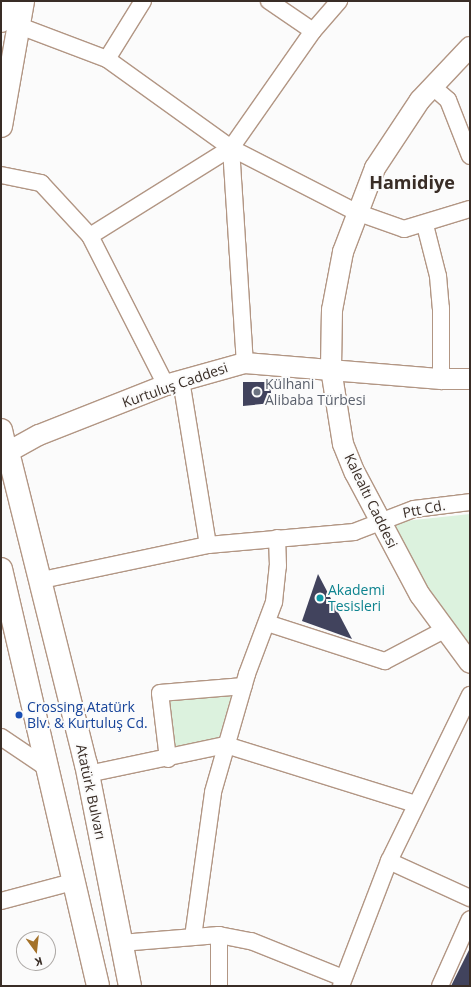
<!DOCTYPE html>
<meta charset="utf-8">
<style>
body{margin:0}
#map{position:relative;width:471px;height:987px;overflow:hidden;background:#fbfbfb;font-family:"Open Sans",sans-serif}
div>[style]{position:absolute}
.green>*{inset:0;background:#dcf2de}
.building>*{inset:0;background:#41435d}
.roads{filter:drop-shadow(1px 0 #b29684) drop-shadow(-1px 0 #b29684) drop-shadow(0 1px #b29684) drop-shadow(0 -1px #b29684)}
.minor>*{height:16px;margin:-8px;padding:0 8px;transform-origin:8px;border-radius:8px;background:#fff}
.tertiary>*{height:20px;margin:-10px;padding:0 10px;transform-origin:10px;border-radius:10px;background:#fff}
.primary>*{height:22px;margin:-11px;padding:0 11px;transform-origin:11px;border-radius:11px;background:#fff}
.dots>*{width:11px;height:11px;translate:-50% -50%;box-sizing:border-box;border:2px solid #fbfbfb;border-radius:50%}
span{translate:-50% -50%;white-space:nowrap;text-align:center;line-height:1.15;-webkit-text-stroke:4px #fbfbfb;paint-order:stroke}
.worship-label{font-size:14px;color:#5b616d}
.left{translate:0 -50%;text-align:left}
.street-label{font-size:14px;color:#392d26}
.culture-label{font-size:14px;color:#0d838f}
.transit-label{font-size:14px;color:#164399}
.district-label{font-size:18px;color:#392d26;font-weight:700}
.frame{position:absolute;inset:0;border:2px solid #392d26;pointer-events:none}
.north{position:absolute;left:16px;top:931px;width:40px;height:40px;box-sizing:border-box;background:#fbfbfb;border:1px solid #ada9a6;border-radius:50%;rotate:165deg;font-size:11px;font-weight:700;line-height:16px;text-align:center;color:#392d26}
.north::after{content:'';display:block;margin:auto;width:14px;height:18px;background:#a47229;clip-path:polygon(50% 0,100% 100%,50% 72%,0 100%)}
</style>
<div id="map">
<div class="green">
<i style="clip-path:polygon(470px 514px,470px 648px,430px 598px,386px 523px)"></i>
<i style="clip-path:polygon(232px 693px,219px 738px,174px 750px,169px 700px)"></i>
</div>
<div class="building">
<i style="clip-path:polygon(243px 382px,270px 382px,272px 403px,243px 406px)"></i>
<i style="clip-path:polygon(318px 574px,352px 639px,302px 621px)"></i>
<i style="clip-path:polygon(470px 948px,470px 986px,451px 986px)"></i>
</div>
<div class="roads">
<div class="minor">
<i style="left:269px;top:1px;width:53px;rotate:34.3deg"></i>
<i style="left:17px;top:25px;width:96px;rotate:20.7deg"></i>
<i style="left:107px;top:59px;width:153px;rotate:35.7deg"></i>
<i style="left:231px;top:148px;width:140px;rotate:27.1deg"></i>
<i style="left:356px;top:212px;width:51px;rotate:19.5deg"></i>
<i style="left:404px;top:229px;width:69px;rotate:-16.9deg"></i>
<i style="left:107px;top:59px;width:68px;rotate:-58.2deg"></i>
<i style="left:433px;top:87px;width:20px;rotate:41deg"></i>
<i style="left:448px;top:100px;width:60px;rotate:68.6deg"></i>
<i style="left:231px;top:148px;width:215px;rotate:86.3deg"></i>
<i style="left:1px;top:175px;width:41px;rotate:11.3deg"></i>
<i style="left:41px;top:183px;width:72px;rotate:47.2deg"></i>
<i style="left:90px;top:236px;width:167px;rotate:63deg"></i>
<i style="left:425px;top:225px;width:53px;rotate:75.7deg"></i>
<i style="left:438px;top:276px;width:32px;rotate:85deg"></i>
<i style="left:441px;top:308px;width:71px;rotate:90deg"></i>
<i style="left:90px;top:236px;width:166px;rotate:-32deg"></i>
<i style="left:231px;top:148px;width:143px;rotate:-55deg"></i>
<i style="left:313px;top:31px;width:40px;rotate:-49deg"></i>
<i style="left:181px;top:380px;width:167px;rotate:80.7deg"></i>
<i style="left:42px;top:580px;width:170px;rotate:-11.9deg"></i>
<i style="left:208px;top:545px;width:147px;rotate:-5.1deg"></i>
<i style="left:354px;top:532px;width:64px;rotate:-21deg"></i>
<i style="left:414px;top:509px;width:56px;rotate:-7.1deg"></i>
<i style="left:267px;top:623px;width:124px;rotate:17.9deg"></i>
<i style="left:385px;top:661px;width:69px;rotate:-27.7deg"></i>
<i style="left:1px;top:737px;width:55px;rotate:34deg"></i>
<i style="left:168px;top:759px;width:66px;rotate:-96.9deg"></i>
<i style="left:160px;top:693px;width:84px;rotate:-4.8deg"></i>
<i style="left:88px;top:774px;width:141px;rotate:-11.9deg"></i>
<i style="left:226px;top:745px;width:198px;rotate:17.3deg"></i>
<i style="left:389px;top:861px;width:89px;rotate:24.6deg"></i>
<i style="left:1px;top:901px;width:74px;rotate:-14.8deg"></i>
<i style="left:193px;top:937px;width:146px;rotate:-82.1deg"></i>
<i style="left:213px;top:792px;width:123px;rotate:-73.9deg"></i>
<i style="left:247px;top:674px;width:77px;rotate:-69.4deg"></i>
<i style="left:274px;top:602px;width:36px;rotate:-84deg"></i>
<i style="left:278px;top:566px;width:28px;rotate:-92deg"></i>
<i style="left:121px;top:943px;width:98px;rotate:-4.7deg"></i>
<i style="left:219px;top:935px;width:33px;rotate:11deg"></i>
<i style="left:251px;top:941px;width:99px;rotate:21.9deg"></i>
<i style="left:219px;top:986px;width:51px;rotate:-90deg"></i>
<i style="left:341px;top:986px;width:134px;rotate:-69deg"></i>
<i style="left:389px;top:861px;width:185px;rotate:-64deg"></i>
<i style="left:440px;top:986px;width:73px;rotate:-65.9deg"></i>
</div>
<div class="tertiary">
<i style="left:470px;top:47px;width:73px;rotate:133.3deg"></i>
<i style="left:420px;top:100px;width:82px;rotate:123.5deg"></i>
<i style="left:375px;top:168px;width:90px;rotate:110.9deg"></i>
<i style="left:343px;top:252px;width:59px;rotate:100.7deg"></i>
<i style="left:332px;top:310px;width:59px;rotate:91deg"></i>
<i style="left:331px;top:369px;width:76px;rotate:80.9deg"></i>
<i style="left:343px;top:444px;width:31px;rotate:68deg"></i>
<i style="left:355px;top:473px;width:138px;rotate:62deg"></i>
<i style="left:420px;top:595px;width:84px;rotate:53.7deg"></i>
<i style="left:8px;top:452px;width:35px;rotate:-29deg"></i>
<i style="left:39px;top:435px;width:136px;rotate:-21.5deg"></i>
<i style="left:166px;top:385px;width:82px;rotate:-15.6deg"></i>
<i style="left:245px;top:363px;width:197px;rotate:4.7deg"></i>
<i style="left:441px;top:379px;width:29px"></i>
</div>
<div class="primary">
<i style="left:1px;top:21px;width:20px;rotate:-79deg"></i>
<i style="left:1px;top:126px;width:127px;rotate:-80deg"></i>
<i style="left:1px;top:430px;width:18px;rotate:77deg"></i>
<i style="left:10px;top:460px;width:313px;rotate:76deg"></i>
<i style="left:86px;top:764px;width:226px;rotate:78.8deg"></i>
<i style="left:1px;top:569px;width:428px;rotate:76.9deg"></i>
</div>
</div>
<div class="dots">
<i style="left:257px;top:392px;background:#6b7280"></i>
<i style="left:320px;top:598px;background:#0f9aa8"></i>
<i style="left:19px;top:715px;background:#1a4fb4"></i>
</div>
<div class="worship-label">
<span class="left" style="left:265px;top:392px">Külhani<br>Alibaba Türbesi</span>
</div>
<div class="street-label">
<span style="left:175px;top:385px;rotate:-19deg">Kurtuluş Caddesi</span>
<span style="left:371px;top:501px;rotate:64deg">Kalealtı Caddesi</span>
<span style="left:424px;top:509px;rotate:-11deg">Ptt Cd.</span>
<span style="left:91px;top:792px;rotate:78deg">Atatürk Bulvarı</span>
</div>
<div class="culture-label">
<span class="left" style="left:328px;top:598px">Akademi<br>Tesisleri</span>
</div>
<div class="transit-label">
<span class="left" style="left:27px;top:715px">Crossing Atatürk<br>Blv. &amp; Kurtuluş Cd.</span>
</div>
<div class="district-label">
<span style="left:412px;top:182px">Hamidiye</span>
</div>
<div class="frame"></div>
<div class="north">K</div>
</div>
